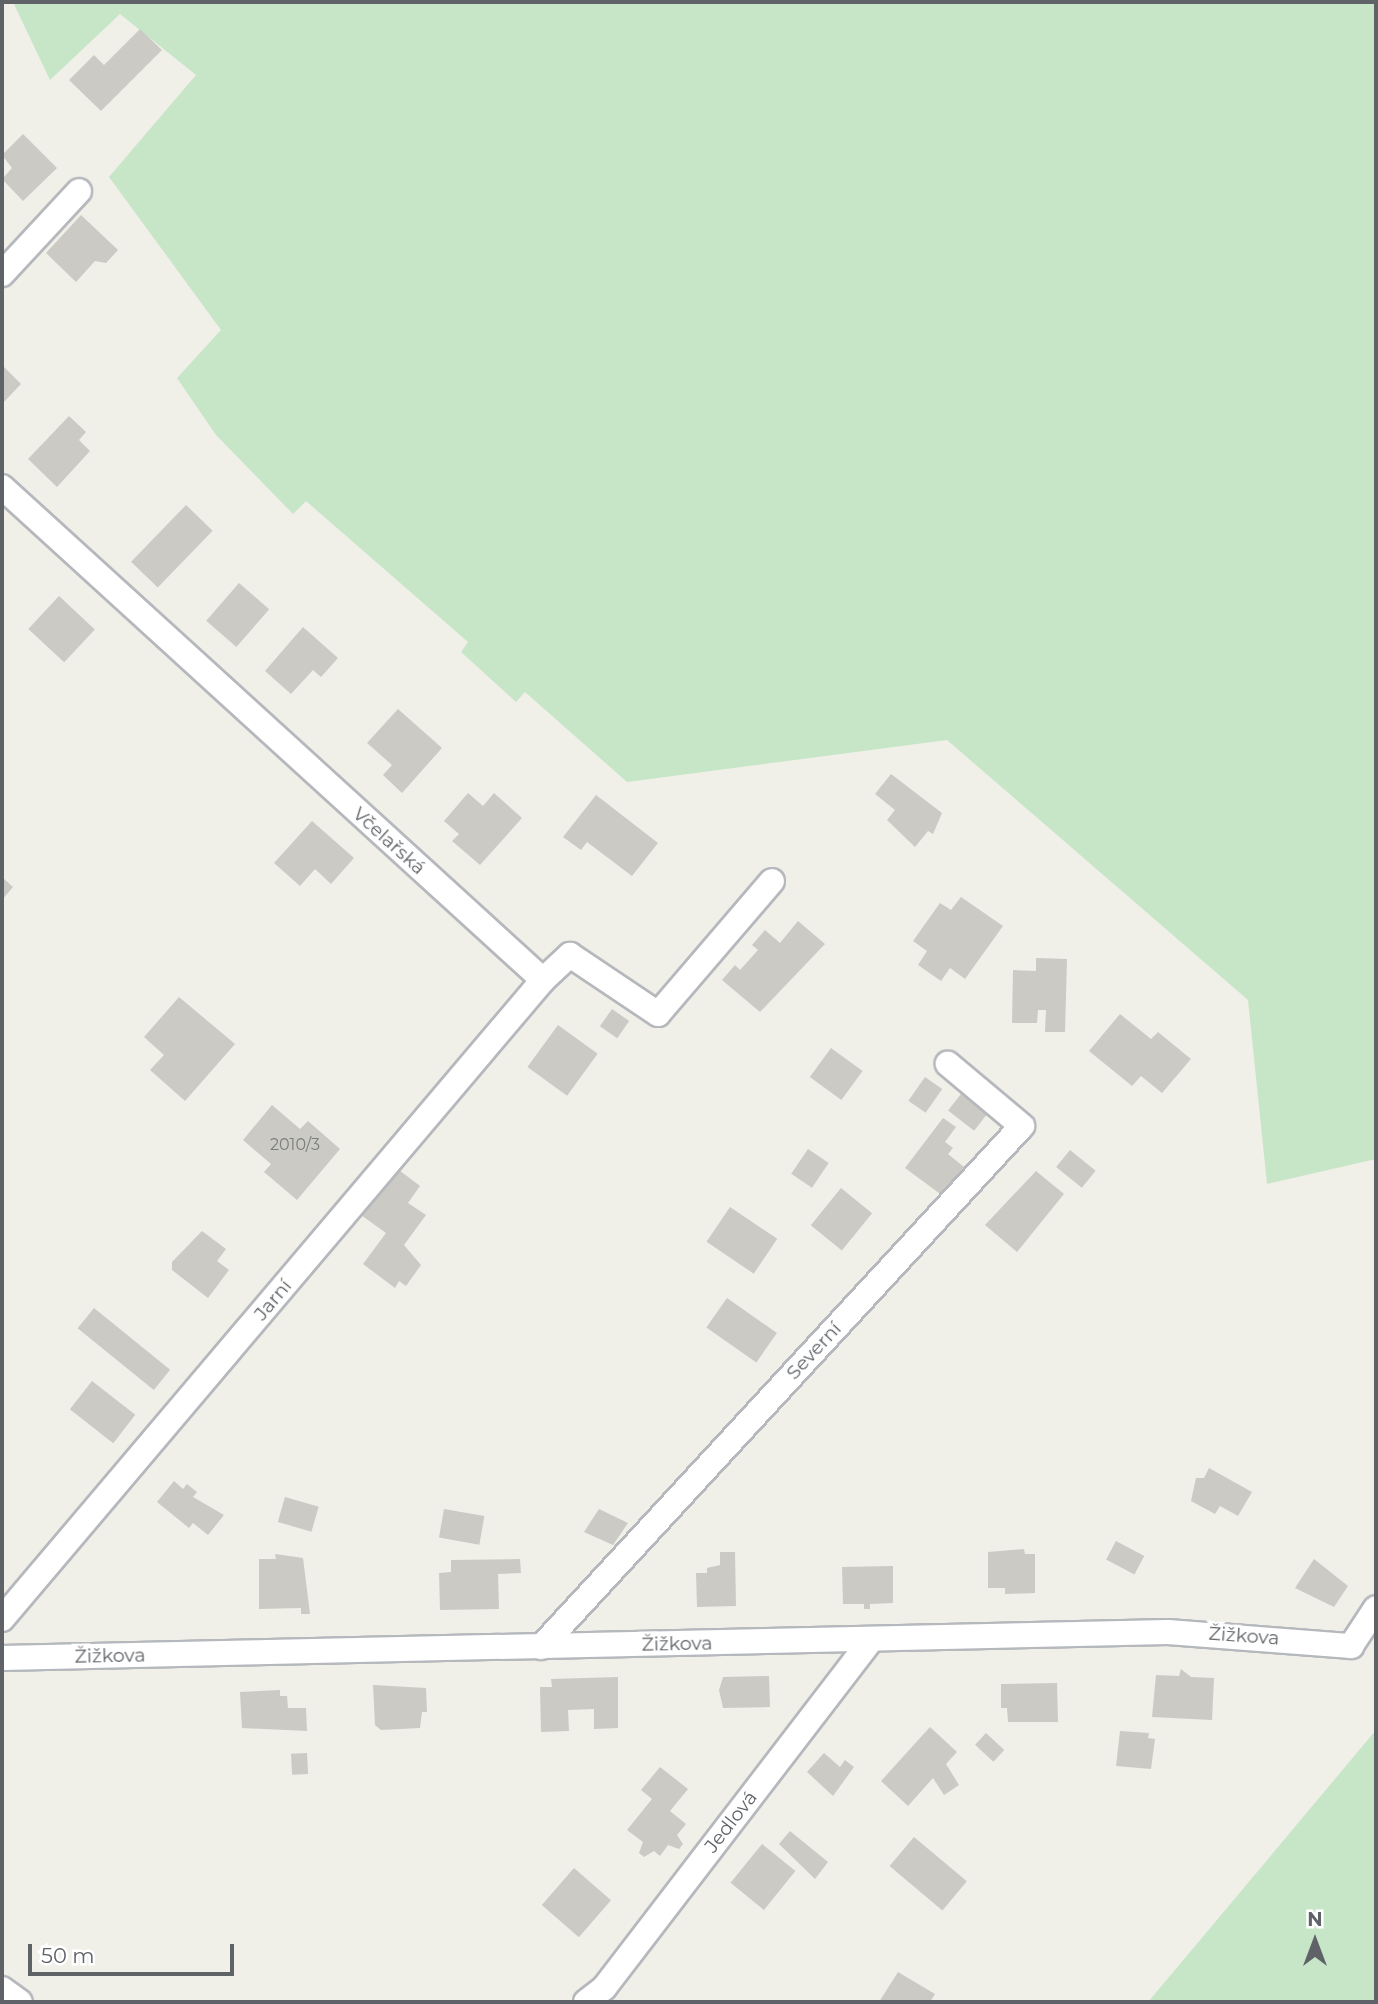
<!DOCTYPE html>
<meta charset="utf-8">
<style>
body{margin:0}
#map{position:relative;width:1378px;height:2004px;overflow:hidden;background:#f0efe8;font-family:Montserrat,sans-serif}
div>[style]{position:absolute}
.green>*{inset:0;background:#c6e6c7}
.building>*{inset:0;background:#cccac4;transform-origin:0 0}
.roads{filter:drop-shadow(2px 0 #b5b8bc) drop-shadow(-2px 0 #b5b8bc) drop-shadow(0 2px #b5b8bc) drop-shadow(0 -2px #b5b8bc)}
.street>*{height:24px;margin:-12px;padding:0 12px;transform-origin:12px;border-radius:12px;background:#fff}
span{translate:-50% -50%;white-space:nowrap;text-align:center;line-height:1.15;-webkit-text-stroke:5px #fff;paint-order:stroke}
.number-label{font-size:16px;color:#7a7d7e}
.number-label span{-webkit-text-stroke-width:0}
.street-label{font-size:19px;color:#5f6367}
.frame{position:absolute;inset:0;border:4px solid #5f6367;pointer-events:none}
.north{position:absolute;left:1280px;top:1906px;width:70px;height:70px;-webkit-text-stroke:5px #fff;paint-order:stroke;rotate:0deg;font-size:19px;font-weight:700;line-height:28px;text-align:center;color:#5f6367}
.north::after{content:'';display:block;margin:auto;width:24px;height:32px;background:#5f6367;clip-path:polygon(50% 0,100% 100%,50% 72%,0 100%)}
.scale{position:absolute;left:28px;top:1944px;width:206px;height:32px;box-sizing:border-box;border:4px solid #5f6367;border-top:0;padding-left:9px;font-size:21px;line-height:24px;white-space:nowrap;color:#5f6367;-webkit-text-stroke:5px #fff;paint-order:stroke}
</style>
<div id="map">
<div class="green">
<i style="clip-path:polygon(13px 2px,1376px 2px,1376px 1159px,1267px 1184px,1248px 1000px,947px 740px,627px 782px,525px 692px,516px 702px,461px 652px,468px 642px,306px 501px,293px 514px,216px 435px,177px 378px,221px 330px,109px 177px,196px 75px,120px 14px,50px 80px)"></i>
<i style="clip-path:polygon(1376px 1730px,1376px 2002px,1148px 2002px,1185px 1958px)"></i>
</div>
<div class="building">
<i style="clip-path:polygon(140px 29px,162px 50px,101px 111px,69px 80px,94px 55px,104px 65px)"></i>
<i style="clip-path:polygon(23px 134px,57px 168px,23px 201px,2px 179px,12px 168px,2px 155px)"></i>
<i style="clip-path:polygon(81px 215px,118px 250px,106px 263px,95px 261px,76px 282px,46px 253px)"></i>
<i style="clip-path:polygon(2px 365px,21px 384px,2px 404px)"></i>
<i style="clip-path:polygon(69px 416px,86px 432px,79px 440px,90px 451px,57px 487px,28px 459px)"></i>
<i style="left:186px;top:505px;width:37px;height:79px;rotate:44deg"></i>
<i style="left:239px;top:583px;width:40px;height:50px;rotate:41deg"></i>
<i style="left:59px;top:596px;width:49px;height:45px;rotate:43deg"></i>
<i style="clip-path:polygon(303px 627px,338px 658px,321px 677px,313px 670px,291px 694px,265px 671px)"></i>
<i style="clip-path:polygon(398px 709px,442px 748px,402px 793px,383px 775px,392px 765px,367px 743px)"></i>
<i style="clip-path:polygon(891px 774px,942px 813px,933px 834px,928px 831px,915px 847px,887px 820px,895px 810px,875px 794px)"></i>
<i style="clip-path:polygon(468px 793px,483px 806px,494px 793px,522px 818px,480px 865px,452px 841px,459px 834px,444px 821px)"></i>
<i style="clip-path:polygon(596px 795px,658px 843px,632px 876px,587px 842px,581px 850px,563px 837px)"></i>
<i style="clip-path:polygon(312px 821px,354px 858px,331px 884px,315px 869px,300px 886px,274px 863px)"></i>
<i style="clip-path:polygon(2px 877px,13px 887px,2px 900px)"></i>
<i style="clip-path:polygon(961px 897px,1003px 926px,965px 979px,950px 968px,941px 981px,918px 965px,927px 951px,913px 941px,940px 903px,951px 910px)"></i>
<i style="clip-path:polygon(798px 921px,825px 944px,760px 1012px,722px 980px,735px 965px,740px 970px,758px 950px,752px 945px,765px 930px,780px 943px)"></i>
<i style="clip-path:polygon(1036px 958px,1067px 959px,1065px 1032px,1045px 1032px,1046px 1010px,1038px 1010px,1037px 1023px,1012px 1023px,1013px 970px,1036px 971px)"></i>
<i style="clip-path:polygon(179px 997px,235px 1044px,185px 1101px,150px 1070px,164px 1055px,144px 1037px)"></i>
<i style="left:612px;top:1009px;width:21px;height:21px;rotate:35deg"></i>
<i style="clip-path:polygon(1120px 1014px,1151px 1039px,1158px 1032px,1191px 1059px,1162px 1093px,1141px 1076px,1132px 1086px,1089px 1051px)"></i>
<i style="left:558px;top:1025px;width:49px;height:52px;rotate:36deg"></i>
<i style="left:831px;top:1048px;width:39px;height:36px;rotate:36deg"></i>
<i style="left:925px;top:1077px;width:21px;height:29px;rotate:35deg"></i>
<i style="left:961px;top:1094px;width:33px;height:21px;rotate:38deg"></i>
<i style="clip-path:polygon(272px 1105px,300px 1129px,308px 1121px,340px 1149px,297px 1200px,264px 1172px,271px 1164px,243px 1140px)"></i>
<i style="clip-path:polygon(943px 1118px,956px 1127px,945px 1142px,953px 1148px,948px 1154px,964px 1167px,943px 1196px,905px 1168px)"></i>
<i style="left:808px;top:1149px;width:25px;height:30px;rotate:34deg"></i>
<i style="left:1070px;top:1150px;width:33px;height:22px;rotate:39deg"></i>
<i style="clip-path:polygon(399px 1170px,420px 1186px,408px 1203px,426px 1215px,404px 1245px,421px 1265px,406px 1286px,399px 1281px,395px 1288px,363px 1264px,386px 1233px,361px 1215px)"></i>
<i style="clip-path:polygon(1036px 1171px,1064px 1194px,1017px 1252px,985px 1225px)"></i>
<i style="left:841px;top:1188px;width:40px;height:48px;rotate:39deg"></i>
<i style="left:730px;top:1207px;width:57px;height:42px;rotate:34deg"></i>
<i style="clip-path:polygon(202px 1231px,226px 1249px,217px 1261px,229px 1270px,208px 1298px,172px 1270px,172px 1262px)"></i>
<i style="left:727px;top:1298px;width:61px;height:36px;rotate:35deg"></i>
<i style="left:94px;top:1308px;width:98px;height:26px;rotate:39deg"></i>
<i style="left:92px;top:1381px;width:55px;height:36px;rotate:38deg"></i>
<i style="clip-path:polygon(1209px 1468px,1252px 1492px,1238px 1516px,1220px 1506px,1215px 1514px,1191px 1501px,1196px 1478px,1204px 1478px)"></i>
<i style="clip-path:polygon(174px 1481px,183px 1489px,187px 1484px,197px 1492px,193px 1497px,224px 1515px,208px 1535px,193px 1523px,189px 1528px,157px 1502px)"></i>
<i style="left:285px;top:1497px;width:35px;height:26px;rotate:16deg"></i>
<i style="left:444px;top:1509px;width:41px;height:29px;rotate:10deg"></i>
<i style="clip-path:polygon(599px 1509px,628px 1523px,613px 1545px,584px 1532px)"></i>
<i style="left:1116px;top:1541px;width:32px;height:21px;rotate:28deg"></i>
<i style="clip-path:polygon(1024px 1549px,1025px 1554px,1035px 1554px,1035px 1593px,1005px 1594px,1005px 1588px,988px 1588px,988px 1552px)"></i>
<i style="clip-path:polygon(720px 1552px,735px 1552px,736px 1606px,697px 1607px,696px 1573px,707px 1573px,707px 1568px,720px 1565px)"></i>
<i style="clip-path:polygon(275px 1554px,303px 1558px,310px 1614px,301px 1614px,301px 1608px,259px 1609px,259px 1559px,276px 1559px)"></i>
<i style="clip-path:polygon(520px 1559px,521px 1573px,498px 1574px,499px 1609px,440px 1610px,439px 1573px,451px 1572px,451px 1560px)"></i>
<i style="clip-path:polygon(1314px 1559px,1348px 1586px,1334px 1607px,1295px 1588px)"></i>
<i style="clip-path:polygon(893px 1566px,893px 1603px,870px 1604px,870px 1609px,864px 1609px,864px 1604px,843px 1604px,842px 1567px)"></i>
<i style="clip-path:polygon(1181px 1669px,1191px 1677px,1214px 1678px,1212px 1720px,1152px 1717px,1156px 1675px,1179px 1676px)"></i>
<i style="clip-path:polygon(769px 1676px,770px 1707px,723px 1708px,719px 1690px,723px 1677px)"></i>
<i style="clip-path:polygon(618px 1677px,618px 1728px,594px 1729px,594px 1709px,568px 1710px,569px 1731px,541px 1732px,540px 1687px,552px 1687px,551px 1679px)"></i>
<i style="clip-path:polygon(1057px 1683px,1058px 1722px,1008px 1722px,1007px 1708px,1001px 1708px,1001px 1684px)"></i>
<i style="clip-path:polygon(373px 1685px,426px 1688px,427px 1712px,422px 1712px,420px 1728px,381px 1730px,375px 1725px)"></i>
<i style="clip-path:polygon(280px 1690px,280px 1696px,287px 1696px,288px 1708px,306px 1708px,307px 1731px,242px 1728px,240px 1692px)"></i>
<i style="clip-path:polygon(930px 1727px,957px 1752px,946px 1764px,959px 1785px,944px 1795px,933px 1778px,908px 1806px,881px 1781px)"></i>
<i style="clip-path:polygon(1120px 1731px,1149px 1733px,1148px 1738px,1155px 1739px,1151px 1769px,1116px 1766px)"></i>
<i style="left:986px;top:1733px;width:25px;height:16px;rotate:43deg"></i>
<i style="left:307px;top:1753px;width:21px;height:16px;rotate:87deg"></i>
<i style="clip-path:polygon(824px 1753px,840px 1767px,845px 1760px,854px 1767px,833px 1796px,807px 1772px)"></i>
<i style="clip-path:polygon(660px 1767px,688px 1789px,670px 1811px,686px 1824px,677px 1835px,683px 1844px,679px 1849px,668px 1845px,660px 1856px,654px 1851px,644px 1857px,639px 1853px,643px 1842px,627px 1830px,652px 1799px,641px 1790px)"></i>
<i style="clip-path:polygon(790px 1831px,828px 1862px,815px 1879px,779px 1844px)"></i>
<i style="left:914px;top:1837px;width:69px;height:38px;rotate:40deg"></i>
<i style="left:762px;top:1844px;width:43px;height:50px;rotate:39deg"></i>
<i style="left:574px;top:1868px;width:49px;height:49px;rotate:41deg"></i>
<i style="clip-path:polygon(898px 1972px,935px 1994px,930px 2002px,879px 2002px)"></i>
</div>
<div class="roads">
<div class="street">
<i style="left:2px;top:274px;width:113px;rotate:-47.1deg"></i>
<i style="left:2px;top:487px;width:732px;rotate:42.34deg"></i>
<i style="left:2px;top:1619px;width:837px;rotate:-49.75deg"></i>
<i style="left:543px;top:980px;width:37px;rotate:-43deg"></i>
<i style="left:570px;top:955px;width:106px;rotate:33.8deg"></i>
<i style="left:658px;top:1014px;width:175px;rotate:-49.4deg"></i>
<i style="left:541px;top:1647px;width:709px;rotate:-47.29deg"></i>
<i style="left:1022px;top:1126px;width:97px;rotate:-140deg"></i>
<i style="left:2px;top:1658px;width:1166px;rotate:-1.28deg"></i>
<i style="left:1168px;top:1632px;width:184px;rotate:4.4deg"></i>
<i style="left:1351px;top:1646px;width:45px;rotate:-56.7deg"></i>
<i style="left:2px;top:1989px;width:22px;rotate:36deg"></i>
<i style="left:586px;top:2002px;width:23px;rotate:-38deg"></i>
<i style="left:604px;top:1988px;width:440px;rotate:-52.5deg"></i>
</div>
</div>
<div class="number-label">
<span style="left:295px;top:1145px">2010/3</span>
</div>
<div class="street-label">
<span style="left:389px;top:841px;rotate:42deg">Včelařská</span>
<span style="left:273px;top:1300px;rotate:-50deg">Jarní</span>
<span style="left:814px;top:1351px;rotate:-47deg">Severní</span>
<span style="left:1244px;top:1636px;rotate:4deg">Žižkova</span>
<span style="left:677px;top:1644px;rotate:-1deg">Žižkova</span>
<span style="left:110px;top:1656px;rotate:-1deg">Žižkova</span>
<span style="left:731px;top:1822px;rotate:-52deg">Jedlová</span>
</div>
<div class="frame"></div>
<div class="north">N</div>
<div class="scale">50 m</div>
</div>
